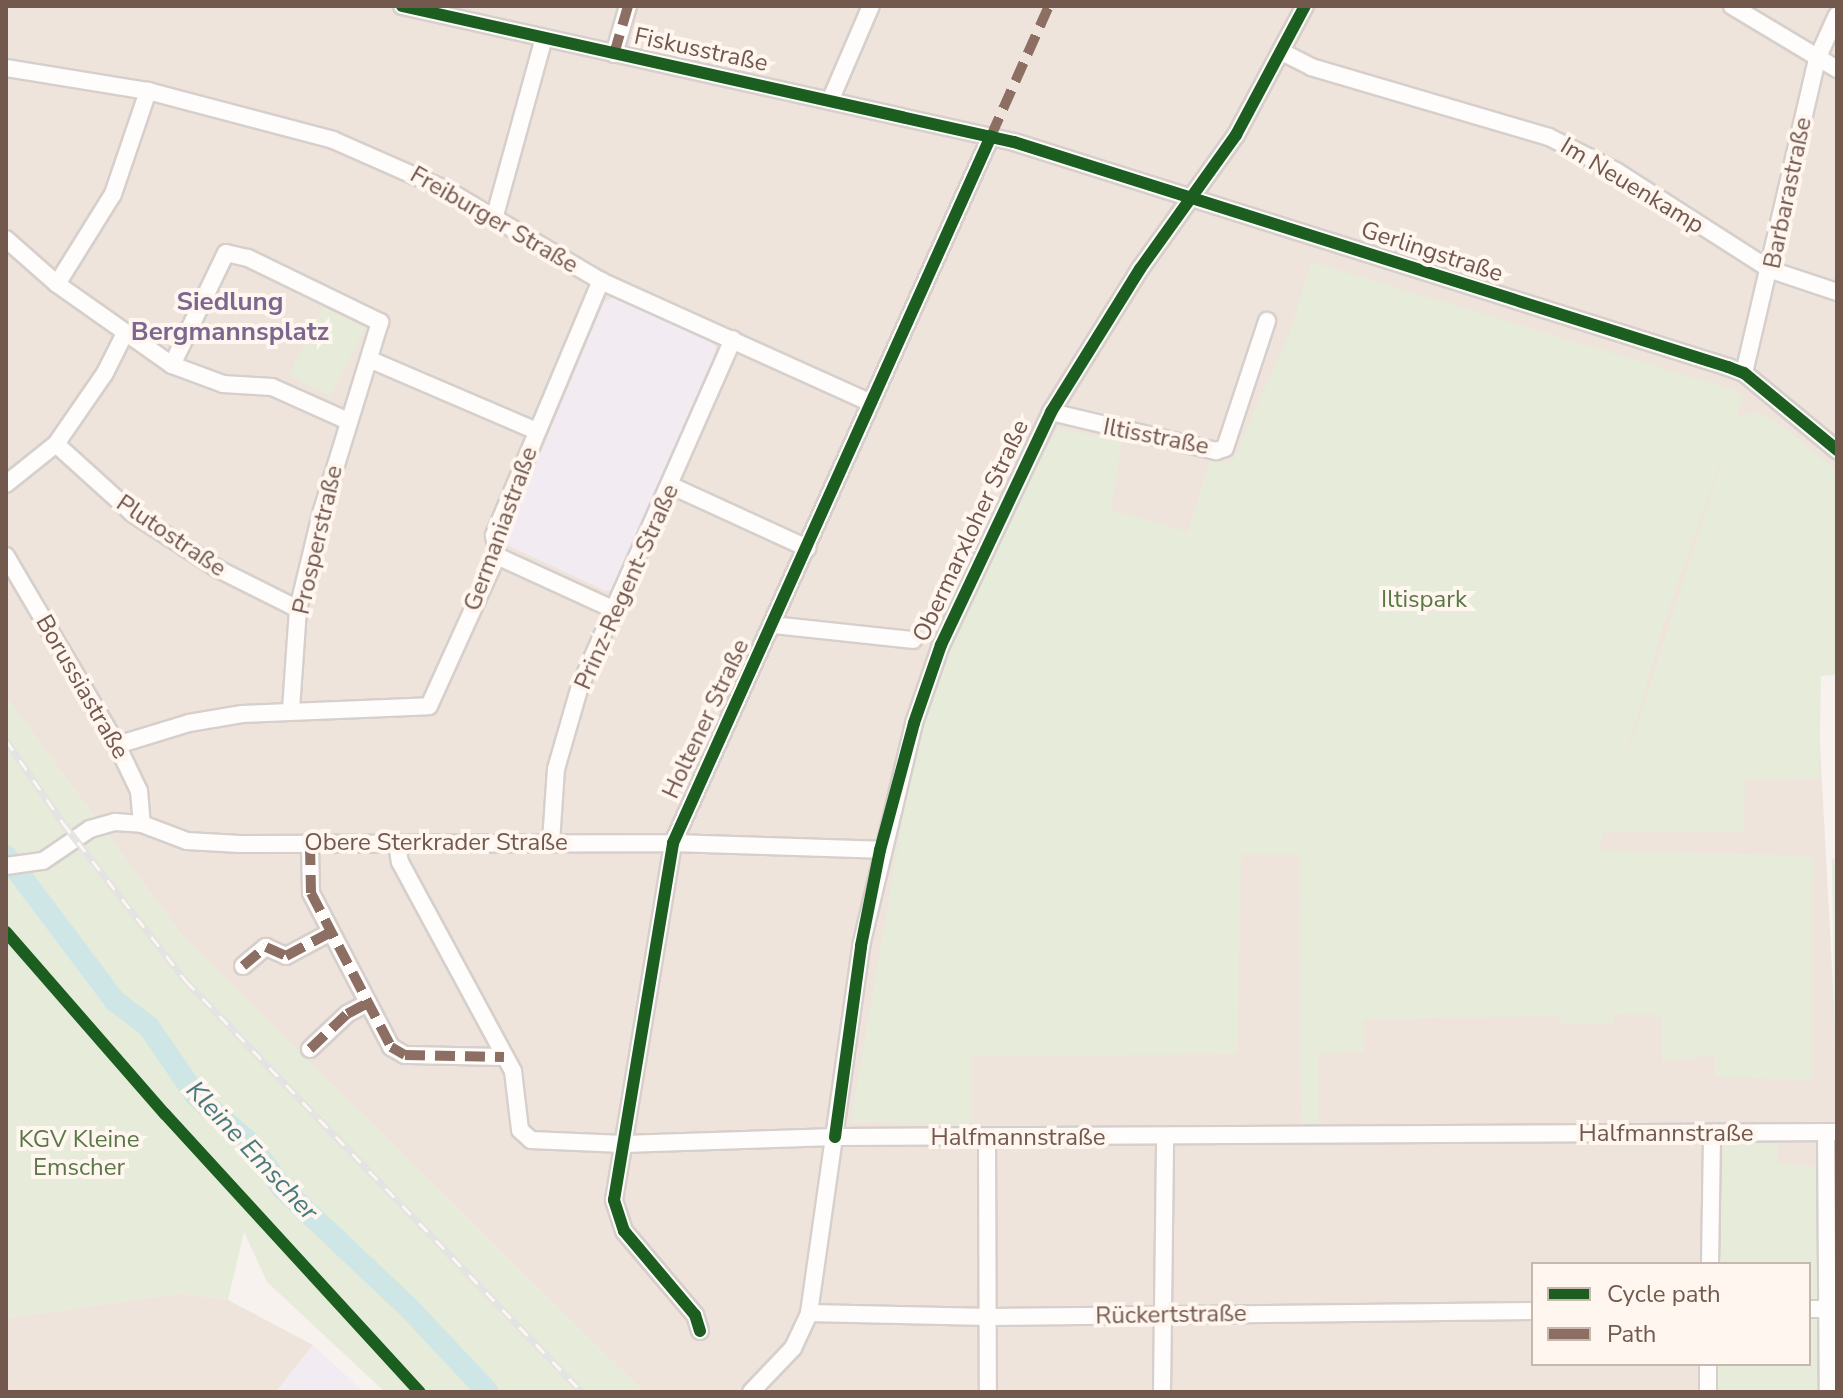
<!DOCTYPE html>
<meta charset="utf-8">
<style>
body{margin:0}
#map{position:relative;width:1843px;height:1398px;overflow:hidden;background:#f7f2ed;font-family:"Nunito Sans",sans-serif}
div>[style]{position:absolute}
.residential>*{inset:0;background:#efe4db}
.education>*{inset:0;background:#f3ebf2}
.green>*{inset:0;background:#e6ecd9;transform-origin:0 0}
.river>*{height:22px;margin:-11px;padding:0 11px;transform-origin:11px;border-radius:11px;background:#cfe6e6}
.roads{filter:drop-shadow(2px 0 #d6cfcb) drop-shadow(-2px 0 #d6cfcb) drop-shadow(0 2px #d6cfcb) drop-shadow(0 -2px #d6cfcb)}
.minor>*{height:16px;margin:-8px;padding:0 8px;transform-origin:8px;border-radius:8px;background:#fefdfc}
.rail>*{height:7px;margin-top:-3.5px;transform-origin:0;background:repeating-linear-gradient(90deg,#fef6ef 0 12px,#e4e3e4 0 24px);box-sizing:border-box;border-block:2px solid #e4e3e4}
.quiet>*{height:10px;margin-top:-5px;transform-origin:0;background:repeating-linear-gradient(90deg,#8d6e63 0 20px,transparent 0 30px)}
.cycleway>*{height:12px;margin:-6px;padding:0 6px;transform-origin:6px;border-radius:6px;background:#1b5e20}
span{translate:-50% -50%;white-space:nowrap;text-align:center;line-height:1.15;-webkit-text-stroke:8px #fef6ef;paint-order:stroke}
.street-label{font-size:24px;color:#73584e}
.park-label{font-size:24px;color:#5a7847}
.neighbourhood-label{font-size:26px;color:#7d668f;font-weight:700}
.water-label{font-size:26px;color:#477a7d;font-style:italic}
.frame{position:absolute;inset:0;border:8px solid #73584e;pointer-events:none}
.legend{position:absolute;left:1531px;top:1262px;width:280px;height:104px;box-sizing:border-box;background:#fef6ef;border:2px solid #c6b7af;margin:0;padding:10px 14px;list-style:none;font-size:24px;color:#73584e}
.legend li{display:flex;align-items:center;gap:16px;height:40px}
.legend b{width:40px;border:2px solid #c6b7af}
</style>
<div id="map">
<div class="residential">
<i style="clip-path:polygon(evenodd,6px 6px,1837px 6px,1837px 440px,1737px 360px,1254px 216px,1744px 373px,1837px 450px,1837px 657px,1816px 672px,1837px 1059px,1837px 1392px,772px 1392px,762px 1382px,751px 1392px,643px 1392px,183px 937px,6px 697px,6px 6px,1533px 1264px,1809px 1264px,1809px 1364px,1533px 1364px,1533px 1264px)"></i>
<i style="clip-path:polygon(181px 1293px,228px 1300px,313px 1345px,276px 1392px,6px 1392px,6px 1318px)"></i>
</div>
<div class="education">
<i style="clip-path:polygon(614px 297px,713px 341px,716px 351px,613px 589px,606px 591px,509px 546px,505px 538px,604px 302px)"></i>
<i style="clip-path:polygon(313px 1345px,364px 1392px,276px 1392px)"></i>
</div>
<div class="green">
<i style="clip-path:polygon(evenodd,1311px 262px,1737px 391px,1743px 397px,1737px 416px,1756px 413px,1783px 426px,1837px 471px,1837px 675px,1821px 676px,1819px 778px,1745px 780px,1744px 831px,1604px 832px,1597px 850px,1813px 856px,1811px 1081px,1715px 1076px,1715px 1055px,1662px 1062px,1662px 1015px,1614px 1014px,1614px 1023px,1561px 1023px,1560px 1016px,1363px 1019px,1364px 1052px,1318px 1053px,1319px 1124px,1301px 1124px,1300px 855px,1241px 854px,1237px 1054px,972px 1056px,971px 1123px,851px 1122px,913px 758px,944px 658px,1001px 528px,1058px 428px,1122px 441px,1111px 510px,1188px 532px,1210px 459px,1231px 463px,1290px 333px,1311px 262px,1721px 459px,1722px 459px,1616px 792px,1662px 629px,1721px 459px)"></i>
<i style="left:323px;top:307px;width:47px;height:76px;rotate:27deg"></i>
<i style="clip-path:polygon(6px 697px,183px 937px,643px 1392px,385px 1392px,267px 1282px,244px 1232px,228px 1300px,181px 1293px,6px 1318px)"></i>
<i style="clip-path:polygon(1832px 859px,1837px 859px,1837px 1059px,1835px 1059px)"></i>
<i style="clip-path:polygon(1723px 1141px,1777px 1143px,1778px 1163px,1820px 1167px,1820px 1392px,1717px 1392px,1717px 1364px,1809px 1364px,1809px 1264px,1720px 1264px)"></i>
</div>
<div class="river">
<i style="left:6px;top:856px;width:181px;rotate:53.1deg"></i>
<i style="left:115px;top:1001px;width:43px;rotate:37.4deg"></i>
<i style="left:149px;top:1027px;width:83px;rotate:55.7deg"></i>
<i style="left:196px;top:1096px;width:70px;rotate:41deg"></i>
<i style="left:249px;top:1142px;width:57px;rotate:54.3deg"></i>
<i style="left:282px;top:1188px;width:175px;rotate:43.4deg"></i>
<i style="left:409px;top:1308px;width:115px;rotate:46.8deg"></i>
</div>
<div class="roads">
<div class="minor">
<i style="left:402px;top:6px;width:627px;rotate:12.53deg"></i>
<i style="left:1014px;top:142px;width:749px;rotate:17.49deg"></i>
<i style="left:1728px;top:367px;width:17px;rotate:21deg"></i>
<i style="left:1744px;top:373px;width:121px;rotate:39.6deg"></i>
<i style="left:1732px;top:6px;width:122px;rotate:31deg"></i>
<i style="left:1282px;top:52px;width:33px;rotate:27deg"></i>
<i style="left:1311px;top:67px;width:248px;rotate:16.4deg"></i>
<i style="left:1549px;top:137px;width:75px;rotate:26.9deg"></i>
<i style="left:1616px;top:171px;width:184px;rotate:32.6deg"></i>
<i style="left:1771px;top:270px;width:70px;rotate:18.4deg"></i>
<i style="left:614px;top:54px;width:50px;rotate:-73.7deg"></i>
<i style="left:6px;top:68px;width:144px;rotate:9.2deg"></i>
<i style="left:148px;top:91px;width:191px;rotate:14.8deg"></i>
<i style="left:333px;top:140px;width:124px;rotate:23.7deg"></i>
<i style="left:447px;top:190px;width:179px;rotate:30.6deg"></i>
<i style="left:601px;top:281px;width:296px;rotate:24.3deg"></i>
<i style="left:830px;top:101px;width:103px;rotate:-66.7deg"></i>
<i style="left:494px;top:219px;width:188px;rotate:-74.6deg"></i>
<i style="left:6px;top:239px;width:68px;rotate:41.4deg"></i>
<i style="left:57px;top:284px;width:141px;rotate:35.2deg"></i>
<i style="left:172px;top:365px;width:54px;rotate:20.4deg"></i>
<i style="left:223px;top:384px;width:49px;rotate:3.5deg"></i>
<i style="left:272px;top:387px;width:83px;rotate:24.1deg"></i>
<i style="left:57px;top:284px;width:106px;rotate:-58.1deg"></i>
<i style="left:113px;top:194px;width:109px;rotate:-71.2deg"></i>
<i style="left:371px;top:360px;width:181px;rotate:23.2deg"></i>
<i style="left:172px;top:365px;width:124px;rotate:-64.3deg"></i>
<i style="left:226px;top:253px;width:23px;rotate:13deg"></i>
<i style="left:248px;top:258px;width:147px;rotate:25.9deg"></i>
<i style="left:380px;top:322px;width:201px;rotate:107.1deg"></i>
<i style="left:321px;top:514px;width:98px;rotate:103.6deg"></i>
<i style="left:298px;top:609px;width:99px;rotate:94deg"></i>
<i style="left:1744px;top:373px;width:322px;rotate:-76.9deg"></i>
<i style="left:1817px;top:59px;width:48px;rotate:-65.6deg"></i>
<i style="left:1051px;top:412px;width:170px;rotate:13.3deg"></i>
<i style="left:1216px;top:451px;width:9px;rotate:-18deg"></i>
<i style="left:1225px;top:448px;width:134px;rotate:-71.7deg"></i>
<i style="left:56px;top:444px;width:103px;rotate:42.2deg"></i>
<i style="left:132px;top:513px;width:103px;rotate:33.1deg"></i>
<i style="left:218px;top:569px;width:89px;rotate:26.6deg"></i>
<i style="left:6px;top:484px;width:64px;rotate:-38.7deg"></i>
<i style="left:56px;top:444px;width:86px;rotate:-55.4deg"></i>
<i style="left:105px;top:373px;width:45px;rotate:-63.4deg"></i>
<i style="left:672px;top:486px;width:149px;rotate:24.7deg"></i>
<i style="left:6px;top:556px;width:219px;rotate:59.6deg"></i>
<i style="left:117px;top:745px;width:51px;rotate:64.4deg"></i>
<i style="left:139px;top:791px;width:33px;rotate:85deg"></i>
<i style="left:497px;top:556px;width:130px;rotate:24.6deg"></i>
<i style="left:773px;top:625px;width:141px;rotate:6.1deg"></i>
<i style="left:117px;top:745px;width:75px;rotate:-17deg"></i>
<i style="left:189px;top:723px;width:54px;rotate:-9.6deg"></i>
<i style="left:242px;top:714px;width:187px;rotate:-2.4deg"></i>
<i style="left:429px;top:706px;width:165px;rotate:-65.6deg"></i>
<i style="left:497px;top:556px;width:21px;rotate:-98deg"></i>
<i style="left:494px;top:535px;width:276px;rotate:-67.2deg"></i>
<i style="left:551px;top:842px;width:73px;rotate:-86.1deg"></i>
<i style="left:556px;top:769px;width:86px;rotate:-73.9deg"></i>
<i style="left:580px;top:686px;width:379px;rotate:-66.2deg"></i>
<i style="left:397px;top:844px;width:18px;rotate:81deg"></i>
<i style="left:400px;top:862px;width:238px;rotate:61.6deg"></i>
<i style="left:513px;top:1071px;width:59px;rotate:83.2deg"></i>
<i style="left:520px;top:1130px;width:15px;rotate:42deg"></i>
<i style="left:531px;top:1140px;width:92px;rotate:2.5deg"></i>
<i style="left:623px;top:1144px;width:212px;rotate:-1.9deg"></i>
<i style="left:835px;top:1137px;width:1002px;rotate:-0.29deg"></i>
<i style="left:310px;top:845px;width:48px;rotate:88.8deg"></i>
<i style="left:311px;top:893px;width:174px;rotate:62.5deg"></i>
<i style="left:391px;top:1047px;width:16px;rotate:30deg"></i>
<i style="left:405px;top:1055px;width:99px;rotate:1.2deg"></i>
<i style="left:6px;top:866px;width:37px;rotate:-8deg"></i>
<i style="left:43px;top:861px;width:57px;rotate:-34.2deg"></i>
<i style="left:90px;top:829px;width:26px;rotate:-16deg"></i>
<i style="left:115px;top:822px;width:27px;rotate:4deg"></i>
<i style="left:142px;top:824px;width:48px;rotate:20.7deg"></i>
<i style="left:187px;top:841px;width:53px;rotate:3.2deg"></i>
<i style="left:240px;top:844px;width:433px;rotate:-0.1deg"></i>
<i style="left:673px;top:843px;width:207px;rotate:1.9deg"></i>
<i style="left:243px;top:966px;width:30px;rotate:-40deg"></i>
<i style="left:266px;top:947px;width:22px;rotate:24deg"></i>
<i style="left:286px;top:956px;width:51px;rotate:-28.1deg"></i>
<i style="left:310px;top:1049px;width:51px;rotate:-43.4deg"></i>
<i style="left:347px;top:1014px;width:24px;rotate:-28deg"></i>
<i style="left:1826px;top:1132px;width:260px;rotate:89.6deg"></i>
<i style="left:987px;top:1138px;width:254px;rotate:89.8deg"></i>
<i style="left:1710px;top:1264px;width:130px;rotate:-89.1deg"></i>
<i style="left:1809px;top:1309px;width:28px"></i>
<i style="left:809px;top:1313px;width:180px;rotate:1.3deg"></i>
<i style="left:989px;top:1317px;width:544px;rotate:-0.63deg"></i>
<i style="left:700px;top:1331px;width:17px;rotate:-107deg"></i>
<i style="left:695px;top:1315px;width:110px;rotate:-130.2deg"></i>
<i style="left:624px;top:1231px;width:33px;rotate:-108deg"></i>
<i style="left:614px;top:1200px;width:362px;rotate:-80.6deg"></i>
<i style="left:673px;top:843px;width:775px;rotate:-65.78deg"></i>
<i style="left:751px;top:1392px;width:61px;rotate:-46.3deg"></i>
<i style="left:793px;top:1348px;width:38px;rotate:-65deg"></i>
<i style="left:809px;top:1313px;width:371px;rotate:-81.9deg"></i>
<i style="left:861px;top:946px;width:229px;rotate:-76.6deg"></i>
<i style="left:914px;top:723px;width:83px;rotate:-70.9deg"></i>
<i style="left:941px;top:645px;width:258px;rotate:-64.7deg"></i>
<i style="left:1051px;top:412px;width:168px;rotate:-58.1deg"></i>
<i style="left:1140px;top:269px;width:165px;rotate:-54.4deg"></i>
<i style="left:1236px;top:135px;width:146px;rotate:-61.9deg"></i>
<i style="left:1162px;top:1392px;width:255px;rotate:-89.3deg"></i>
<i style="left:1708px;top:1392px;width:28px;rotate:-90deg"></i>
</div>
</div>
<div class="rail">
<i style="left:6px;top:740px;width:101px;rotate:55.5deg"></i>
<i style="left:63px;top:823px;width:200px;rotate:52.1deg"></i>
<i style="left:186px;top:981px;width:571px;rotate:46.06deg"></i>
</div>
<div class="quiet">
<i style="left:614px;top:54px;width:50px;rotate:-73.7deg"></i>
<i style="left:991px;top:136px;width:142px;rotate:-66deg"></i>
<i style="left:310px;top:845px;width:48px;rotate:88.8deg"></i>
<i style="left:311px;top:893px;width:174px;rotate:62.5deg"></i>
<i style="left:391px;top:1047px;width:16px;rotate:30deg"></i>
<i style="left:405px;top:1055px;width:99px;rotate:1.2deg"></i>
<i style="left:243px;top:966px;width:30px;rotate:-40deg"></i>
<i style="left:266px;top:947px;width:22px;rotate:24deg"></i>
<i style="left:286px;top:956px;width:51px;rotate:-28.1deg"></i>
<i style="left:310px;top:1049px;width:51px;rotate:-43.4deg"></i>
<i style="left:347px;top:1014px;width:24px;rotate:-28deg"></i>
</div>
<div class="cycleway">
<i style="left:402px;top:6px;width:627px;rotate:12.53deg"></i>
<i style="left:1014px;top:142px;width:749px;rotate:17.49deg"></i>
<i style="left:1728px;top:367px;width:17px;rotate:21deg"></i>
<i style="left:1744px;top:373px;width:121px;rotate:39.6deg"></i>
<i style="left:6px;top:932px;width:242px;rotate:48.9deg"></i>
<i style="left:165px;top:1114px;width:377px;rotate:47.5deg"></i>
<i style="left:835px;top:1137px;width:193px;rotate:-82.2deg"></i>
<i style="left:861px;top:946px;width:98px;rotate:-78.8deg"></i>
<i style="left:880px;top:850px;width:131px;rotate:-75deg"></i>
<i style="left:914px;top:723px;width:83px;rotate:-70.9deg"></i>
<i style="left:941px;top:645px;width:258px;rotate:-64.7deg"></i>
<i style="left:1051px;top:412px;width:168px;rotate:-58.1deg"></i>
<i style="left:1140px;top:269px;width:165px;rotate:-54.4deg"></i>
<i style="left:1236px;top:135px;width:146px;rotate:-61.9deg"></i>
<i style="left:700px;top:1331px;width:17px;rotate:-107deg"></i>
<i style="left:695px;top:1315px;width:110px;rotate:-130.2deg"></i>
<i style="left:624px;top:1231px;width:33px;rotate:-108deg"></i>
<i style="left:614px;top:1200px;width:362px;rotate:-80.6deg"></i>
<i style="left:673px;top:843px;width:775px;rotate:-65.78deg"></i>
</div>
<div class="street-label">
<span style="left:701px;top:50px;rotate:12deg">Fiskusstraße</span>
<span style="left:1632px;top:186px;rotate:31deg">Im Neuenkamp</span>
<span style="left:1788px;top:193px;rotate:-78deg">Barbarastraße</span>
<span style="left:494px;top:220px;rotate:30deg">Freiburger Straße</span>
<span style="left:1432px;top:252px;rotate:18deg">Gerlingstraße</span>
<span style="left:1156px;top:437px;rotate:11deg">Iltisstraße</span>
<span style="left:501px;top:529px;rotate:-70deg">Germaniastraße</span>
<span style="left:971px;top:531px;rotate:-65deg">Obermarxloher Straße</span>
<span style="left:171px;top:536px;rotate:34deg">Plutostraße</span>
<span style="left:318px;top:540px;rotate:-77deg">Prosperstraße</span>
<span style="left:627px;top:587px;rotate:-66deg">Prinz-Regent-Straße</span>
<span style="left:82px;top:687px;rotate:60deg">Borussiastraße</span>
<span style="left:706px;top:719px;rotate:-65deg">Holtener Straße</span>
<span style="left:436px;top:843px">Obere Sterkrader Straße</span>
<span style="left:1666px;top:1134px">Halfmannstraße</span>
<span style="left:1018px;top:1138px">Halfmannstraße</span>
<span style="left:1171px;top:1315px;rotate:-1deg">Rückertstraße</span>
</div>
<div class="park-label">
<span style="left:1424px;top:600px">Iltispark</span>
<span style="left:79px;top:1154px">KGV Kleine<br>Emscher</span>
</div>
<div class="neighbourhood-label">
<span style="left:230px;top:317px">Siedlung<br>Bergmannsplatz</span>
</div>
<div class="water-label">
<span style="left:252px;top:1151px;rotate:47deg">Kleine Emscher</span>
</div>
<div class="frame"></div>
<ul class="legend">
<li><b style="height:10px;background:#1b5e20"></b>Cycle path</li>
<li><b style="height:10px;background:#8d6e63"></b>Path</li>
</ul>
</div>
